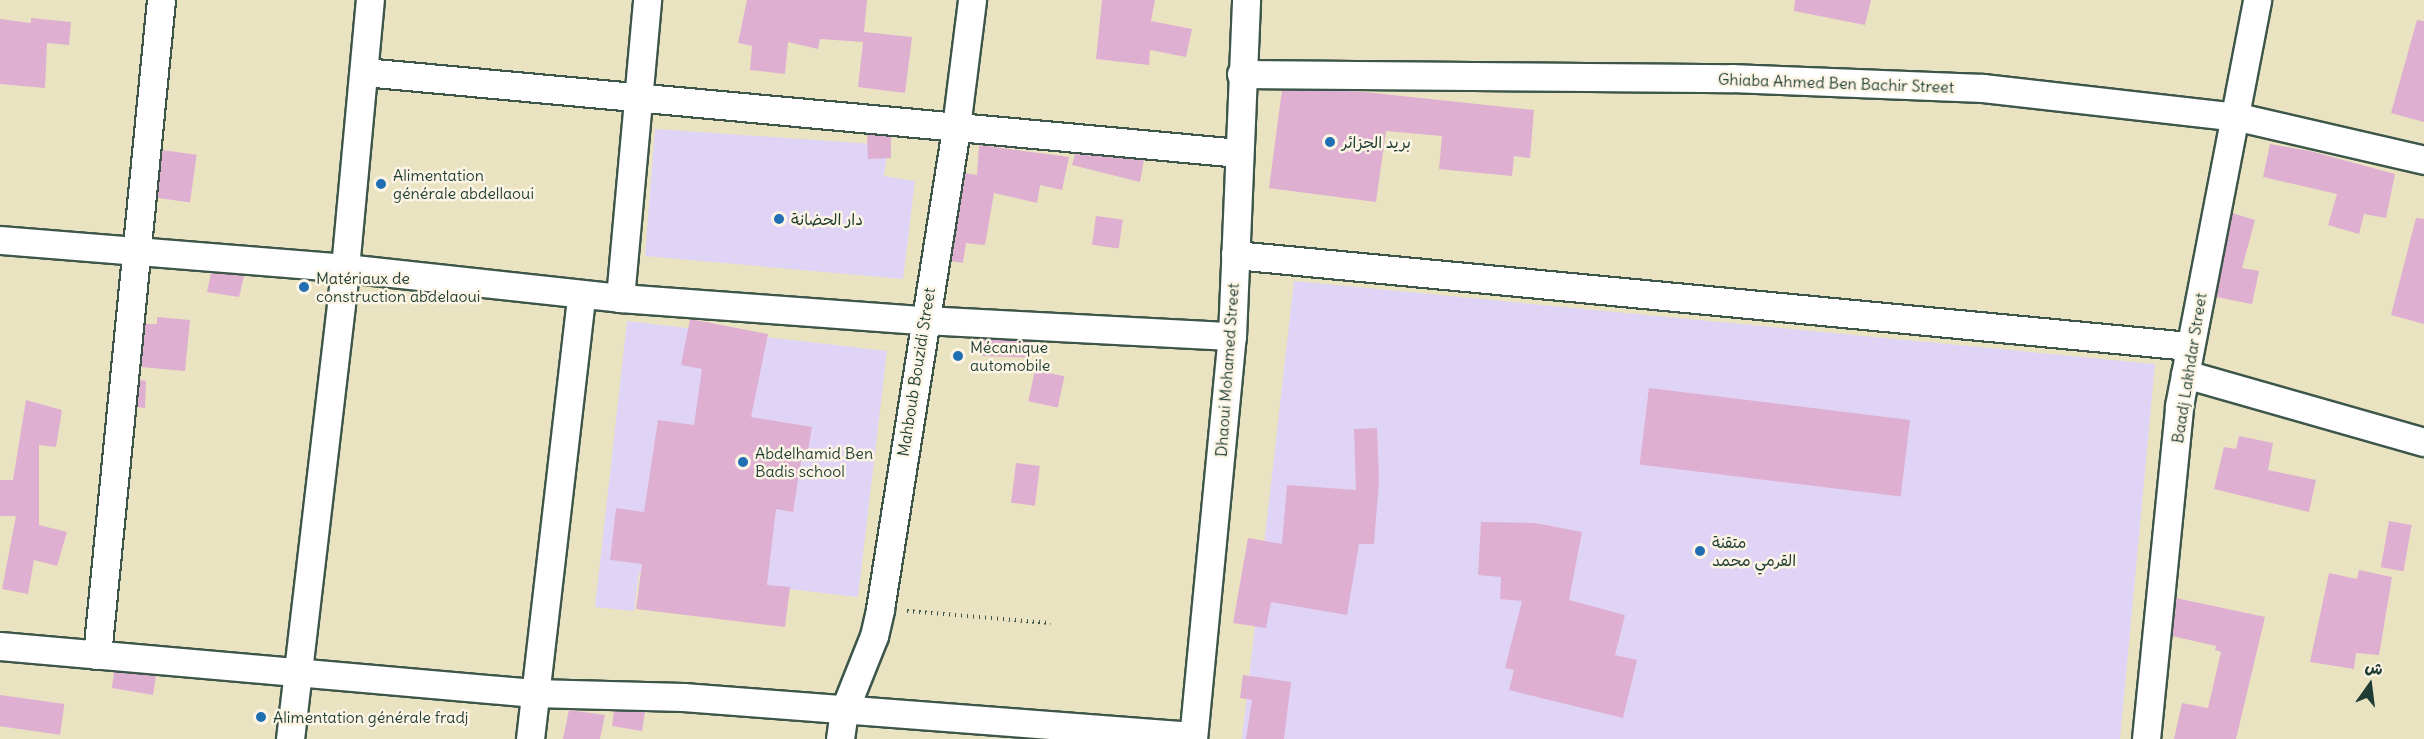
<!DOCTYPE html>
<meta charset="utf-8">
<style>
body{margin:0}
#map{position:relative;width:2424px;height:739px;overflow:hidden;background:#eae3c2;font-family:Delius,"Playpen Sans Arabic",sans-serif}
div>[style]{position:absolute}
.built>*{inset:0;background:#dfd4f5}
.building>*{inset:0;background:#deafd1;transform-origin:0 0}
.path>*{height:4px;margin-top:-2px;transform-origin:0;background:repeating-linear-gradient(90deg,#3d5649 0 1.5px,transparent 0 6px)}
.roads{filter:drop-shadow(2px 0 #3d5649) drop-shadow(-2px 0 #3d5649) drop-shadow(0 2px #3d5649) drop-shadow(0 -2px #3d5649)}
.street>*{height:27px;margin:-13.5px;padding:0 13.5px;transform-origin:13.5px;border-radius:13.5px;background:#fff}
.dots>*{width:16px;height:16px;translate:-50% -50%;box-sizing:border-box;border:3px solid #fcf5e5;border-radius:50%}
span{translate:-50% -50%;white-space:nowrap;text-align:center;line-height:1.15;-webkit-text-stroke:5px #fcf5e5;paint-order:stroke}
.street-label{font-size:16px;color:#1f3d34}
.poi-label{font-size:16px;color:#1f3d34}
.left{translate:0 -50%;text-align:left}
.north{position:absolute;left:2340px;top:655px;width:60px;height:60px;-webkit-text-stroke:4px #fcf5e5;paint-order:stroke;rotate:14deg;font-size:16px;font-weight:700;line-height:24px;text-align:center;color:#1f3d34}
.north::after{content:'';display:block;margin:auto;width:21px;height:27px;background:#1f3d34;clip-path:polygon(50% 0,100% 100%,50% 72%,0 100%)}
</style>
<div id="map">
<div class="built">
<i style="clip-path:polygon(655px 129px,888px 145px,884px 176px,915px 181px,903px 279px,645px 256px)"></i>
<i style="clip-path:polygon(1294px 281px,2155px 364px,2120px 739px,1242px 739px)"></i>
<i style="clip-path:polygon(627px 321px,887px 351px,858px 597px,639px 572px,634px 611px,595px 607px)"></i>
</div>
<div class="building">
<i style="clip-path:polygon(747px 0,867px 0,864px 32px,912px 37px,905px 93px,858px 87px,863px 42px,820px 39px,818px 49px,788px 42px,785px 74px,750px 70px,752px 46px,738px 43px)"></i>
<i style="clip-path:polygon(1102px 0,1155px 0,1151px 21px,1192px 29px,1186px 57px,1150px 50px,1149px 65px,1096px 59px)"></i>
<i style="clip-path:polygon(1795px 0,1871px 0,1865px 25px,1794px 11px)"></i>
<i style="clip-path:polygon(31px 18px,71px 22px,69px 45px,47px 43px,45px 88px,0 84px,0 19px,31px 23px)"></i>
<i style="clip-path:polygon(2417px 20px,2424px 21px,2424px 122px,2391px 113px)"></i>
<i style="clip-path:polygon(1282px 90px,1355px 91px,1534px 110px,1530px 158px,1514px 156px,1512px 176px,1439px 169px,1442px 136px,1386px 131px,1376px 202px,1269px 188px)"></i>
<i style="clip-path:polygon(867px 134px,891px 137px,891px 158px,868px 159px)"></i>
<i style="clip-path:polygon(2270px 144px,2310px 151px,2395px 174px,2386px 218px,2364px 214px,2359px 234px,2328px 225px,2337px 194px,2263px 177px)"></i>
<i style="clip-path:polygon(979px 145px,1069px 157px,1062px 190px,1040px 185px,1037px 203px,994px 193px,985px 245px,966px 243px,963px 263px,951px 261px,965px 173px,977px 175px)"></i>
<i style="left:162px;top:150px;width:35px;height:48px;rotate:8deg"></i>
<i style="clip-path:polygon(1075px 154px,1144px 160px,1140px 182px,1072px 165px)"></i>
<i style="clip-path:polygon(2232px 213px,2255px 220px,2242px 268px,2259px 271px,2252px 304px,2216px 297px)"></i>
<i style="left:1096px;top:216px;width:27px;height:29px;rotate:8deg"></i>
<i style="clip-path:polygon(2416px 218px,2424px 219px,2424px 324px,2391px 315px)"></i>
<i style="clip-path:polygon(211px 273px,244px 276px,239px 297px,207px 292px)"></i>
<i style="clip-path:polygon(157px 317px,190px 320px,185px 371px,141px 367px,145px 324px,157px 324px)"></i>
<i style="clip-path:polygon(690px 319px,768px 334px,751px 417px,812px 427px,807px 456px,802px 455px,793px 512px,776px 509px,767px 585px,790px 587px,785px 627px,636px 609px,642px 564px,610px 560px,616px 508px,644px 512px,658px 420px,694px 425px,702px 369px,681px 365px)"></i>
<i style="left:983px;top:339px;width:49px;height:17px;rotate:2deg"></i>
<i style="left:1035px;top:370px;width:30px;height:32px;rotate:12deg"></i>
<i style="clip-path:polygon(140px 380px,146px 381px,145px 408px,137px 407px)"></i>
<i style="left:1649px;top:388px;width:263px;height:77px;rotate:7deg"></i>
<i style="clip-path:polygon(26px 400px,62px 410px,56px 447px,39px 445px,39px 525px,67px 532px,57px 566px,34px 560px,28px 594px,2px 589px,16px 516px,0 516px,0 480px,13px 480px)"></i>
<i style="clip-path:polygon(1377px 428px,1379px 481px,1374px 544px,1359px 544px,1347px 615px,1271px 602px,1266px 628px,1233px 623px,1248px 538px,1282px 544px,1287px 485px,1356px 490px,1354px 429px)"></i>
<i style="clip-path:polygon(2239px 436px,2273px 443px,2268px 470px,2316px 480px,2309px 512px,2214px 489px,2224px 447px,2236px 449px)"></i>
<i style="left:1016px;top:463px;width:24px;height:40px;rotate:7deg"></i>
<i style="left:2389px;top:521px;width:23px;height:47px;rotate:10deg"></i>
<i style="clip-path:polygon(1481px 522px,1535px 523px,1582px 532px,1569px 600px,1625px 615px,1615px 655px,1637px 660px,1623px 718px,1509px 690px,1514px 670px,1505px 668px,1522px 601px,1500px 599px,1501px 577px,1478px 575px)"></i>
<i style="clip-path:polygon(2359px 570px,2392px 577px,2379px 655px,2356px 653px,2354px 669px,2310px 662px,2329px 573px,2357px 579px)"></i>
<i style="clip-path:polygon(2176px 598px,2265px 617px,2236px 739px,2174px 739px,2182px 703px,2208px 708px,2221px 652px,2215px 650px,2216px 646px,2172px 636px)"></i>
<i style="clip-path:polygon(114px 672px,156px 676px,153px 695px,112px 688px)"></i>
<i style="clip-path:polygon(1243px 675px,1291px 682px,1284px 739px,1246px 739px,1252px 700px,1240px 698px)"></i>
<i style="left:0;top:695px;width:65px;height:31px;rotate:8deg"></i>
<i style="clip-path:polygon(569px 710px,605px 715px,600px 739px,563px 739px)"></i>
<i style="clip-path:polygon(614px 711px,645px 712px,642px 731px,612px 726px)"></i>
</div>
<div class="path">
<i style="left:907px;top:611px;width:144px;rotate:4.8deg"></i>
</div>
<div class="roads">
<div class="street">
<i style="left:364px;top:72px;width:878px;rotate:5.29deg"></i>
<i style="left:1241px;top:74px;width:491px;rotate:0.5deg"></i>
<i style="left:1732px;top:78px;width:251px;rotate:2.3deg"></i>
<i style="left:1983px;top:88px;width:257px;rotate:6.5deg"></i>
<i style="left:2238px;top:117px;width:191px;rotate:13deg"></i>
<i style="left:0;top:240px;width:346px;rotate:4.6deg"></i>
<i style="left:345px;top:268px;width:277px;rotate:6.2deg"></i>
<i style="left:620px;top:298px;width:304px;rotate:4.2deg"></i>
<i style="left:923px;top:320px;width:309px;rotate:3deg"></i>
<i style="left:1235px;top:255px;width:958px;rotate:5.45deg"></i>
<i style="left:620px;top:298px;width:299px;rotate:-84.8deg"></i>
<i style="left:2185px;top:374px;width:248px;rotate:15.9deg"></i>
<i style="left:0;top:646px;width:536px;rotate:5.03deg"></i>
<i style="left:534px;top:693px;width:149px;rotate:1.5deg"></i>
<i style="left:683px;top:697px;width:511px;rotate:4.37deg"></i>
<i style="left:97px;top:655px;width:658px;rotate:-84.42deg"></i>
<i style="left:290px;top:739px;width:474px;rotate:-83.3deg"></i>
<i style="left:345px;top:268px;width:269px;rotate:-84.7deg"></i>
<i style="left:530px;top:739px;width:447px;rotate:-83.4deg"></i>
<i style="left:840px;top:739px;width:28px;rotate:-82deg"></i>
<i style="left:844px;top:711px;width:81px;rotate:-68.2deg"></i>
<i style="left:874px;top:636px;width:28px;rotate:-77deg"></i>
<i style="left:880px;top:609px;width:488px;rotate:-81deg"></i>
<i style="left:956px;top:127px;width:128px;rotate:-82.8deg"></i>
<i style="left:1193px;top:739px;width:405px;rotate:-84.5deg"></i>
<i style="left:1232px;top:336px;width:336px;rotate:-87.6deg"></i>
<i style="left:2146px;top:739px;width:335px;rotate:-84.3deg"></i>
<i style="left:2179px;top:406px;width:413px;rotate:-79.1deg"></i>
</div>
</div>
<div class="dots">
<i style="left:1330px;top:142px;background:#1f6fb2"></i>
<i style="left:381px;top:184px;background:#1f6fb2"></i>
<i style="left:779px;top:219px;background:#1f6fb2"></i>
<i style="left:304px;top:287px;background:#1f6fb2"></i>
<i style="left:958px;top:356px;background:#1f6fb2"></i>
<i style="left:743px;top:462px;background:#1f6fb2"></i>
<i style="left:1700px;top:551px;background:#1f6fb2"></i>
<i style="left:261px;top:717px;background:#1f6fb2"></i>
</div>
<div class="street-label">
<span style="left:1836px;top:83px;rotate:2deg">Ghiaba Ahmed Ben Bachir Street</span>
<span style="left:2189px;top:368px;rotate:-81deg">Baadj Lakhdar Street</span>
<span style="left:1227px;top:370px;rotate:-86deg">Dhaoui Mohamed Street</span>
<span style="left:916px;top:372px;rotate:-81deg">Mahboub Bouzidi Street</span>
</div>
<div class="poi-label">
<span class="left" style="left:1342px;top:142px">بريد الجزائر</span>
<span class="left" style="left:393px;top:184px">Alimentation<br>générale abdellaoui</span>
<span class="left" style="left:791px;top:219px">دار الحضانة</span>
<span class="left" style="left:316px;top:287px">Matériaux de<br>construction abdelaoui</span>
<span class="left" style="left:970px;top:356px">Mécanique<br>automobile</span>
<span class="left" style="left:755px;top:462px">Abdelhamid Ben<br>Badis school</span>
<span class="left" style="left:1712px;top:551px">متقنة<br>القرمي محمد</span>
<span class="left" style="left:273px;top:717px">Alimentation générale fradj</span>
</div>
<div class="north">ش</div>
</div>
